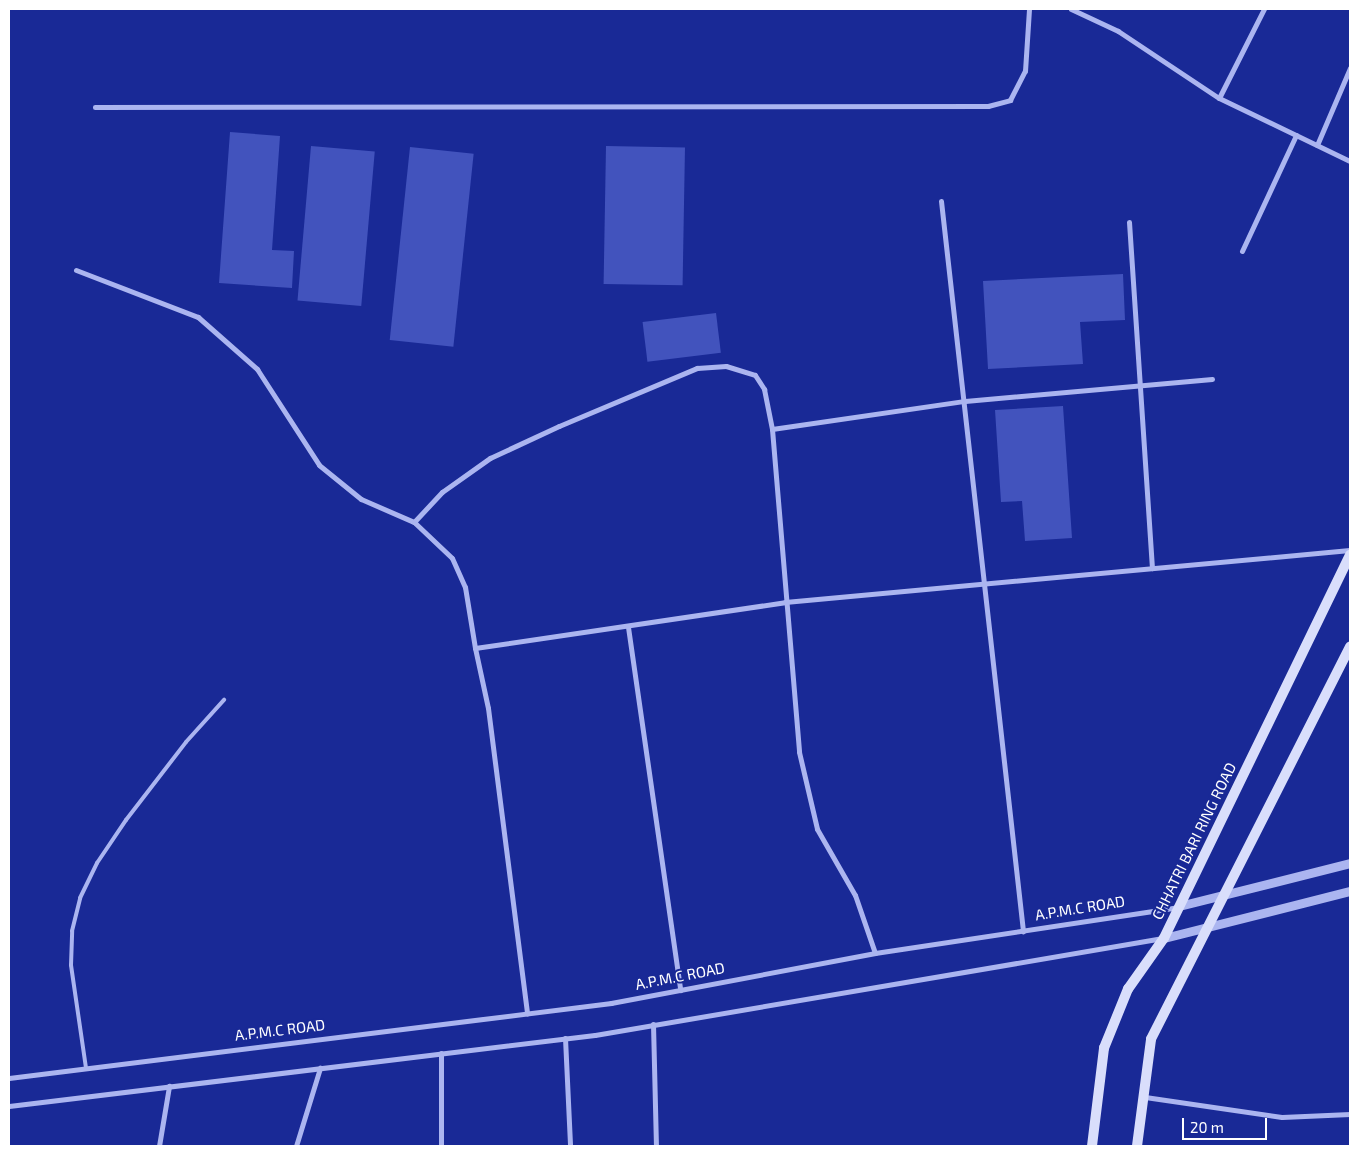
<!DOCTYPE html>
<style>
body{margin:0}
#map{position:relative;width:1359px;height:1155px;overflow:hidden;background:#192996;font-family:"Exo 2",sans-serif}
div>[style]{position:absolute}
.building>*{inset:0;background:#4253bd;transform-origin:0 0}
.service>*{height:4px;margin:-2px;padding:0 2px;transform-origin:2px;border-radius:2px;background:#abb5f0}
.minor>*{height:5px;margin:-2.5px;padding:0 2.5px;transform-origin:2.5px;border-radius:2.5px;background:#abb5f0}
.tertiary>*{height:9px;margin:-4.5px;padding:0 4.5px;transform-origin:4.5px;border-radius:4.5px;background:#abb5f0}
.secondary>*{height:10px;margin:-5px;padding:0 5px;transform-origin:5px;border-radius:5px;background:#d9defb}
span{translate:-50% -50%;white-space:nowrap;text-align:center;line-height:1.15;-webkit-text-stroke:4px #192996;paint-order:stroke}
.street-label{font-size:15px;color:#fff}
.frame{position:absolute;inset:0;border:10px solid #fff;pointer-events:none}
.scale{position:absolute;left:1182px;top:1118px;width:85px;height:22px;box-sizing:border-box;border:2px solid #fff;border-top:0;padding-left:6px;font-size:15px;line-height:18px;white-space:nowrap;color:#fff;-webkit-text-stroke:4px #192996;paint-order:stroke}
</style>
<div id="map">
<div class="building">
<i style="clip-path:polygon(230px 132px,280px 136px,272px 250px,294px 251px,292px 288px,219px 283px)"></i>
<i style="left:311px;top:146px;width:64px;height:155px;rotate:5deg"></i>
<i style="left:606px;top:146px;width:79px;height:138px;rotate:1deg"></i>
<i style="left:410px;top:147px;width:64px;height:194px;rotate:6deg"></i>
<i style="clip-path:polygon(1123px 274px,1125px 320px,1080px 322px,1083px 364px,988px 369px,983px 281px)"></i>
<i style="left:716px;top:313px;width:40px;height:74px;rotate:83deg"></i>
<i style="clip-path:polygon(1063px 406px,1072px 538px,1025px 541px,1022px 501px,1001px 502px,995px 410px)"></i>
</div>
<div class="service">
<i style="left:86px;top:1068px;width:104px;rotate:-98.3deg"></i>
<i style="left:71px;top:965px;width:34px;rotate:-88deg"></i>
<i style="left:72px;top:931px;width:34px;rotate:-76deg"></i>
<i style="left:80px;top:898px;width:39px;rotate:-64deg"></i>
<i style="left:97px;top:863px;width:52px;rotate:-56deg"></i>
<i style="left:126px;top:820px;width:98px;rotate:-52.4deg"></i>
<i style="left:186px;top:742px;width:57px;rotate:-47.9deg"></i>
</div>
<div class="minor">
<i style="left:1071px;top:9px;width:52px;rotate:25.1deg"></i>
<i style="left:1118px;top:31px;width:121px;rotate:33.6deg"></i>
<i style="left:1219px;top:98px;width:145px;rotate:25.7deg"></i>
<i style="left:1219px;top:98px;width:100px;rotate:-63.2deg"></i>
<i style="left:95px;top:107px;width:893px;rotate:-0.06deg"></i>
<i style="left:988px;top:106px;width:23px;rotate:-15deg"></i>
<i style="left:1010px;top:100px;width:33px;rotate:-63deg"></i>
<i style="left:1025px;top:71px;width:62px;rotate:-86.3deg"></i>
<i style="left:1317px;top:145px;width:84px;rotate:-66.8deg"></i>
<i style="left:941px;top:201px;width:735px;rotate:83.59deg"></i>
<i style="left:1129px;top:222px;width:347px;rotate:86.2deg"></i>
<i style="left:1242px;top:251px;width:128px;rotate:-65deg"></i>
<i style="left:76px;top:270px;width:131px;rotate:21.1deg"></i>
<i style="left:198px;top:317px;width:79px;rotate:41.4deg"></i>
<i style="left:257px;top:369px;width:114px;rotate:57.1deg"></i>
<i style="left:319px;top:465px;width:54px;rotate:39deg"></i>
<i style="left:361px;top:499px;width:58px;rotate:23.5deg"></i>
<i style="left:414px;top:522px;width:52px;rotate:43.5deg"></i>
<i style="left:452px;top:558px;width:32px;rotate:66deg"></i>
<i style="left:465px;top:587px;width:62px;rotate:80.7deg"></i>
<i style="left:475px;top:648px;width:313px;rotate:-8.4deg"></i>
<i style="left:785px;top:602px;width:567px;rotate:-5.26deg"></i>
<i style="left:772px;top:429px;width:195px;rotate:-8.3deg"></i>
<i style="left:965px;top:401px;width:248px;rotate:-5.1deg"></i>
<i style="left:414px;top:522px;width:41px;rotate:-47deg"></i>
<i style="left:442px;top:492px;width:59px;rotate:-35.3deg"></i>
<i style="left:490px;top:458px;width:76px;rotate:-24.9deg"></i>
<i style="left:559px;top:426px;width:150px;rotate:-22.8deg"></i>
<i style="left:697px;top:368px;width:29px;rotate:-4deg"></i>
<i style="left:726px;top:366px;width:30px;rotate:17deg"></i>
<i style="left:755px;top:375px;width:17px;rotate:57deg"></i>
<i style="left:764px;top:389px;width:41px;rotate:78.7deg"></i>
<i style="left:772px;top:429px;width:324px;rotate:85.2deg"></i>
<i style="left:799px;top:752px;width:79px;rotate:76.8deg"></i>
<i style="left:817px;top:829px;width:76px;rotate:60.1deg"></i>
<i style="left:855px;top:895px;width:61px;rotate:71deg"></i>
<i style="left:628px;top:627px;width:367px;rotate:81.8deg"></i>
<i style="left:475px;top:648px;width:61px;rotate:77.8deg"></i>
<i style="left:488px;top:708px;width:308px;rotate:82.7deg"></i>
<i style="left:653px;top:1024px;width:122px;rotate:88.6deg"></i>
<i style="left:565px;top:1038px;width:108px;rotate:87.3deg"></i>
<i style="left:9px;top:1078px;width:607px;rotate:-7.1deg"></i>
<i style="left:611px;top:1003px;width:269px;rotate:-10.7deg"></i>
<i style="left:875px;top:953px;width:306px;rotate:-8.6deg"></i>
<i style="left:1145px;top:1097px;width:138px;rotate:8.3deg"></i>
<i style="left:1282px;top:1117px;width:68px;rotate:-2.5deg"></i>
<i style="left:9px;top:1106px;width:590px;rotate:-6.91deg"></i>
<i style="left:595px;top:1035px;width:576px;rotate:-9.69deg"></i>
<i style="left:159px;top:1146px;width:61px;rotate:-80.5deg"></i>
<i style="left:296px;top:1146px;width:82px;rotate:-72.9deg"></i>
<i style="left:441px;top:1146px;width:93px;rotate:-90deg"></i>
</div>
<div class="tertiary">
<i style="left:1179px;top:906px;width:176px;rotate:-14.1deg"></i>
<i style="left:1164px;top:938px;width:192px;rotate:-14.2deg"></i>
</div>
<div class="secondary">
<i style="left:1092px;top:1146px;width:99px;rotate:-83deg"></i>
<i style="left:1104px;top:1048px;width:64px;rotate:-67.9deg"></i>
<i style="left:1128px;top:989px;width:62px;rotate:-54.8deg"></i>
<i style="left:1164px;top:938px;width:426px;rotate:-64.1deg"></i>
<i style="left:1137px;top:1146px;width:108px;rotate:-82.5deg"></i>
<i style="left:1151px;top:1039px;width:440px;rotate:-63.1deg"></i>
</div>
<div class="street-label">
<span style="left:1194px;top:841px;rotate:-64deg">CHHATRI BARI RING ROAD</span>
<span style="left:1080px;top:908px;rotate:-9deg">A.P.M.C ROAD</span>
<span style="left:680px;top:976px;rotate:-11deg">A.P.M.C ROAD</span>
<span style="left:280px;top:1030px;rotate:-7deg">A.P.M.C ROAD</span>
</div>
<div class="frame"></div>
<div class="scale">20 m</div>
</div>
